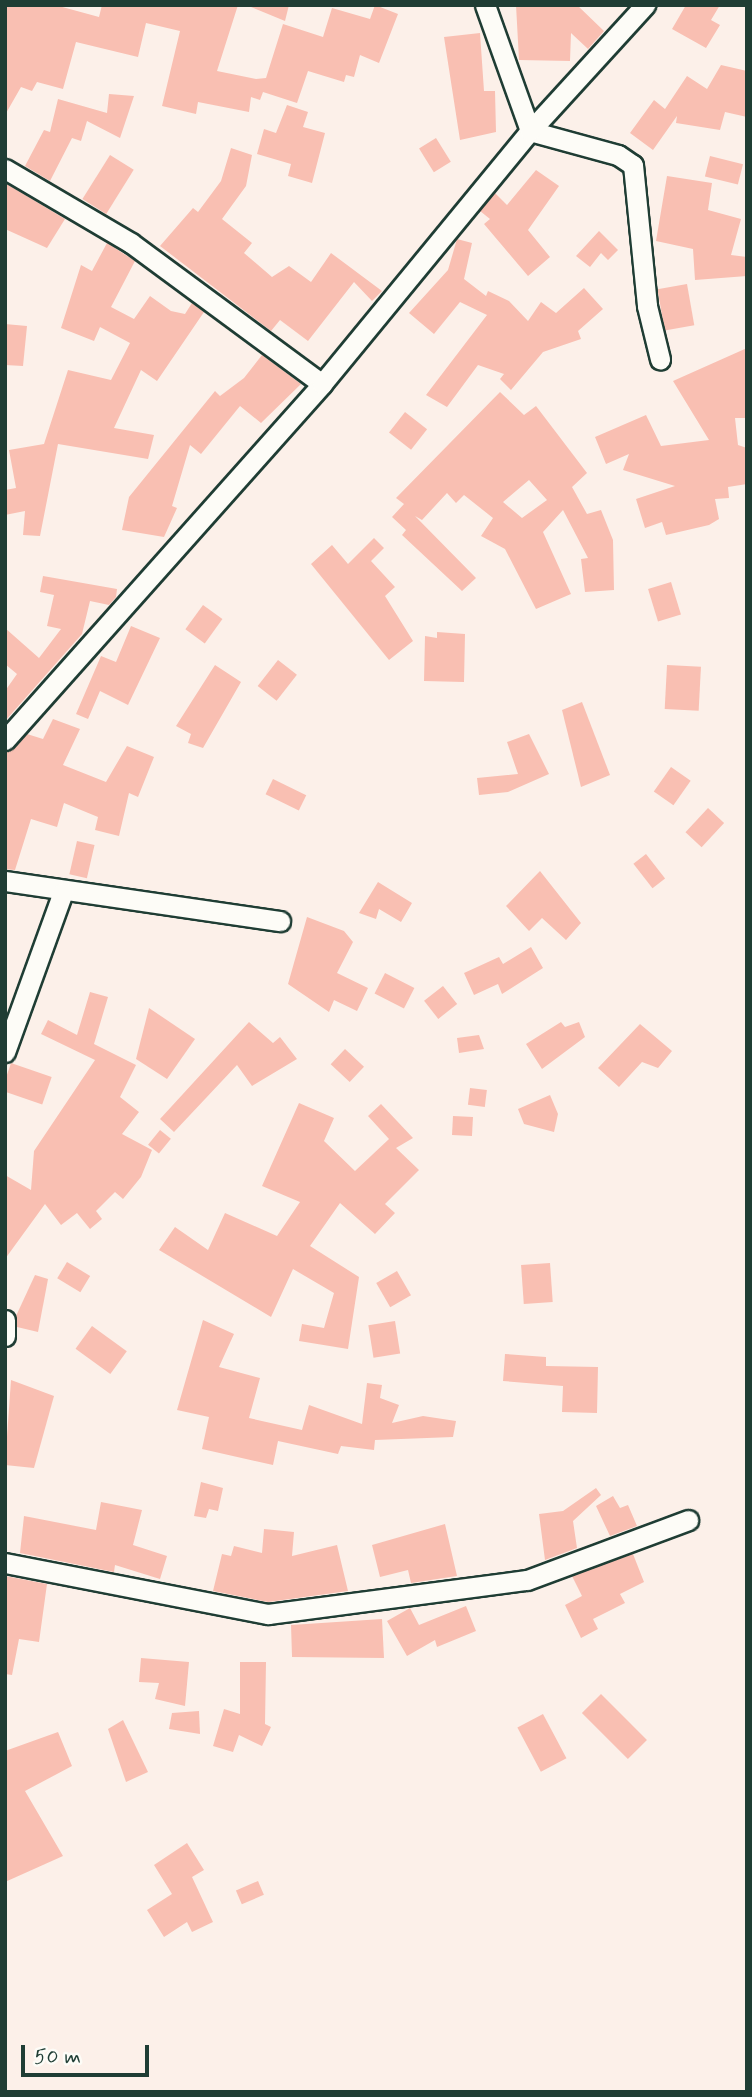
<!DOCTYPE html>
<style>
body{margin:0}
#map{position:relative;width:752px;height:2097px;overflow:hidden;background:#fcf0e9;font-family:Mynerve,sans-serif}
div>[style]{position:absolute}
.building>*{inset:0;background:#f9bfb2;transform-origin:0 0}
.roads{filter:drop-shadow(2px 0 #1f3d34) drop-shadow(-2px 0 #1f3d34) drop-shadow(0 2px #1f3d34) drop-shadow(0 -2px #1f3d34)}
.minor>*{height:19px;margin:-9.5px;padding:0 9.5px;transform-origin:9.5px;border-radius:9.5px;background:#fdfcf7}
span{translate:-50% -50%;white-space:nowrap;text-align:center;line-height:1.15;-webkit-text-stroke:7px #fdfcf7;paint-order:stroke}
.frame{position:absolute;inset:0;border:7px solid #1f3d34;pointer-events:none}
.scale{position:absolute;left:21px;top:2045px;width:128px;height:32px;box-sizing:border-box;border:4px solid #1f3d34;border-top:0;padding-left:9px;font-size:21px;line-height:24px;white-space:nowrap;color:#1f3d34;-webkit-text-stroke:5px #fdfcf7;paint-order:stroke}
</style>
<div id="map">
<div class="building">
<i style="clip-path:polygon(5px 5px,55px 5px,99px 17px,102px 5px,238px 5px,217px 71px,256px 79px,266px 78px,283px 24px,323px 37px,332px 8px,370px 19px,375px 5px,398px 14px,379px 63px,360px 55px,354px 77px,346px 75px,344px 82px,308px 71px,297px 103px,263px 92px,260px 100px,251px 97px,249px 112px,198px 102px,196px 114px,162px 106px,180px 31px,146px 23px,138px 57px,76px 42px,63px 89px,37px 82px,32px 91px,21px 87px,5px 115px)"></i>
<i style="clip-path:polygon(246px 5px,289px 5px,285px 21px)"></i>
<i style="clip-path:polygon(516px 5px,577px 5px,604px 31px,588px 49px,571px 33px,570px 61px,519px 60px)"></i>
<i style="clip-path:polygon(686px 5px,720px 5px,711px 20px,720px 25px,706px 48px,672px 29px)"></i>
<i style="clip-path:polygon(480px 33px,484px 91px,495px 91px,496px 132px,460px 140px,444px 37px)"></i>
<i style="clip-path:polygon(721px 65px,747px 71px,747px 117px,725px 112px,720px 130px,676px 123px,677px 116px,653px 150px,630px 133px,654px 100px,665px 109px,687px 76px,707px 89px)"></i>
<i style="clip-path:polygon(109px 94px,134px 96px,120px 138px,87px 121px,81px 141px,72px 138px,50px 181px,25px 166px,44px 130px,50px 132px,58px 99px,107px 113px)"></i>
<i style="clip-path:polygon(287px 105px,308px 112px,303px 127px,325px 133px,312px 183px,288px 176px,291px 164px,257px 154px,264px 129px,276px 133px)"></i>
<i style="left:436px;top:138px;width:28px;height:20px;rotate:58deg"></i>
<i style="clip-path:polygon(231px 148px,252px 155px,246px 186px,222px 219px,252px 243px,244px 253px,272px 277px,289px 266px,311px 282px,331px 253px,382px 291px,372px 301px,354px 282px,308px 341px,280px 320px,271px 331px,160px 246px,193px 208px,198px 212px,221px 181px)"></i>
<i style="left:110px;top:155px;width:28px;height:52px;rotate:32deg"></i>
<i style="left:710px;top:156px;width:34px;height:21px;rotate:14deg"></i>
<i style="clip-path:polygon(536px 170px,559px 186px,528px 230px,550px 257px,528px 276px,484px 224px,490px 219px,480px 211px,495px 193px,507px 205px)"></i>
<i style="clip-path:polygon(667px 176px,712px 183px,708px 210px,741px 219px,731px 255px,747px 257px,747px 276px,695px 280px,693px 249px,656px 241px)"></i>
<i style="clip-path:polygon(5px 183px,65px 219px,47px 248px,5px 229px)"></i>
<i style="clip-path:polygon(599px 231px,618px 250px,608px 260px,601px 253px,590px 267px,576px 256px)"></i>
<i style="clip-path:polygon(457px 239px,472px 243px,464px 279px,486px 296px,488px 291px,509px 301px,528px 321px,541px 302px,556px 313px,584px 288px,603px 309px,578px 331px,581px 339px,543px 352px,511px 390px,500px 379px,504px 374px,478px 365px,447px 407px,426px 395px,487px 315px,460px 302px,434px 334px,409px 313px,448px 270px)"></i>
<i style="clip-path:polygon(107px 243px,135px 261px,111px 307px,134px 319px,150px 296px,171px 311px,185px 314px,192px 303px,204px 312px,157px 381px,141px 370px,114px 428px,154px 435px,148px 459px,58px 444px,40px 536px,23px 535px,25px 511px,5px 515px,5px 490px,16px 488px,9px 450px,44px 444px,68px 370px,111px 380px,130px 343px,100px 327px,94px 341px,61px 328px,81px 265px,92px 271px)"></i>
<i style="left:687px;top:284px;width:42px;height:30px;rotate:80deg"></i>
<i style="clip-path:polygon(5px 324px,27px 326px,23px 366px,5px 365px)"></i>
<i style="clip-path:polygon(747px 348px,747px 418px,735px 418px,738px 445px,747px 448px,747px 484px,728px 487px,729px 498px,715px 499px,719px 519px,709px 525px,666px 535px,662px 522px,645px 528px,636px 499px,675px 486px,623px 470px,629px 454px,606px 464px,595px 437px,646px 415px,661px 446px,709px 440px,673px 381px)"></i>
<i style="clip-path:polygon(262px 355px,301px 384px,261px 423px,240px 406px,201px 454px,190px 445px,172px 506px,177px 508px,164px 537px,122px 530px,129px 497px,215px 391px,220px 396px,244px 378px)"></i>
<i style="clip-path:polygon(evenodd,500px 392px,524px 415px,536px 406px,587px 473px,572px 487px,587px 514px,601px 510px,613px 540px,614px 590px,585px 592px,581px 559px,588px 558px,563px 510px,543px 532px,571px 594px,536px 609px,505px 549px,481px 536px,493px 518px,464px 495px,456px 503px,447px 493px,422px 520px,415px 516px,476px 578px,462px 591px,402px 535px,406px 530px,392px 517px,404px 504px,396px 498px,500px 392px,529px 480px,547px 500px,522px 518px,503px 502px,529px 480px)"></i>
<i style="left:405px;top:412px;width:28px;height:26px;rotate:38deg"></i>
<i style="clip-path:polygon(374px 538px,384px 548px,371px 561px,395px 587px,385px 596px,413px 641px,389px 660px,311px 564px,332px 545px,348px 564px)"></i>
<i style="clip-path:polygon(43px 576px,117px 589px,116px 597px,109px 605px,90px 601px,82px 634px,5px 721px,5px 691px,17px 674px,5px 664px,5px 628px,39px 658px,61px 629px,47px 626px,54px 595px,40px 592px)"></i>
<i style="left:671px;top:582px;width:34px;height:24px;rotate:73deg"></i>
<i style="left:203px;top:605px;width:24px;height:30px;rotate:36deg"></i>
<i style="clip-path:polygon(131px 626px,160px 638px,128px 705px,100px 691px,88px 719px,76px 714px,101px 656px,116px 662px)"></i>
<i style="clip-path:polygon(437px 632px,465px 634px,464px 682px,424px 681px,425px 636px,437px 638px)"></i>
<i style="left:278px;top:660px;width:24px;height:33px;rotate:38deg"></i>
<i style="clip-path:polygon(215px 665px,241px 682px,203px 748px,188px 743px,191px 734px,176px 726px)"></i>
<i style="left:667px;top:665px;width:34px;height:44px;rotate:3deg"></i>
<i style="clip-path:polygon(582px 702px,610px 775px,581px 787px,562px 710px)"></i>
<i style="clip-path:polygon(53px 719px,80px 729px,63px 765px,106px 782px,127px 746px,154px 757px,138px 797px,129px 793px,119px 836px,95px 830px,98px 817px,64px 803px,57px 827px,31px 819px,15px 870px,5px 869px,5px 752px,27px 734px,43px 739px)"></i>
<i style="clip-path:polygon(529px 734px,549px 774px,508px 792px,479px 795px,477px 778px,518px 774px,507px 742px)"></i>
<i style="left:671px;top:767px;width:24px;height:30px;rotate:35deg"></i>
<i style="left:273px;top:779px;width:37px;height:17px;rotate:26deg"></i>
<i style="left:708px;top:808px;width:22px;height:33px;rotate:43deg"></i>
<i style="left:77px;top:841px;width:18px;height:34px;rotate:13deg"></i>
<i style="left:646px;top:854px;width:31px;height:16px;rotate:52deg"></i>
<i style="clip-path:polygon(540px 871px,581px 923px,566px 940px,542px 918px,529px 931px,506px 906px)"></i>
<i style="clip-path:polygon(378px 882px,412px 903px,401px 922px,379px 909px,376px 919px,359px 913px)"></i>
<i style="clip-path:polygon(307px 917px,344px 931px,353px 942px,337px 973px,368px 988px,357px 1011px,334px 1000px,329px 1012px,288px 984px)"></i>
<i style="clip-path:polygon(531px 947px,543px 968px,502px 994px,498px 984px,474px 995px,464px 973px,499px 957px,503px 964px)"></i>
<i style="left:385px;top:973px;width:33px;height:23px;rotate:27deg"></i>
<i style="left:443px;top:986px;width:23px;height:24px;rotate:52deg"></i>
<i style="clip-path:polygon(90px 992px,108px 997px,94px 1044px,136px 1065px,120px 1097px,139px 1112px,122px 1134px,152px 1150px,141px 1177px,123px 1199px,115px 1192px,96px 1211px,102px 1219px,90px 1229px,77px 1213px,61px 1225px,45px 1204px,5px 1259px,5px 1175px,31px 1190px,34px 1151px,95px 1060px,41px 1034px,48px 1020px,77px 1035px)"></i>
<i style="clip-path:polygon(149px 1008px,195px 1039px,167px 1079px,136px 1059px)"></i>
<i style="clip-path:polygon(249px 1022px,273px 1043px,280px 1037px,297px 1059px,252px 1086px,237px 1065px,174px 1132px,160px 1119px)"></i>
<i style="clip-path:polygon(561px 1022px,565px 1027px,579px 1022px,585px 1037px,542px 1069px,526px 1044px)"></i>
<i style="clip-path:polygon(640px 1024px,672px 1051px,658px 1068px,642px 1062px,619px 1087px,598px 1068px)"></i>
<i style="clip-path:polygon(479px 1035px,484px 1049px,459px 1053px,457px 1038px)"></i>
<i style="left:345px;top:1049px;width:26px;height:21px;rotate:43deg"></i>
<i style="left:11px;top:1063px;width:43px;height:29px;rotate:19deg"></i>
<i style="left:470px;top:1088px;width:17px;height:17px;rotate:7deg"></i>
<i style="clip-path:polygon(550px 1095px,558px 1114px,554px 1132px,524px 1124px,518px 1109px)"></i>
<i style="clip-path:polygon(299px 1103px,334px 1118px,324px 1141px,355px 1171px,389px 1139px,368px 1116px,381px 1104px,413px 1138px,396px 1148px,419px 1170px,385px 1204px,395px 1213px,375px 1234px,340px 1203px,310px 1246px,359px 1277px,348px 1349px,299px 1341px,302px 1324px,324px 1328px,334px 1293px,293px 1269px,271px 1317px,159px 1250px,175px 1227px,208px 1250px,225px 1213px,277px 1236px,300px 1202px,262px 1186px)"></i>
<i style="left:453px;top:1116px;width:20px;height:19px;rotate:3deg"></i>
<i style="left:160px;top:1130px;width:14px;height:19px;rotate:39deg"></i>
<i style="left:67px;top:1262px;width:27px;height:19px;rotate:31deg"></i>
<i style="left:550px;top:1263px;width:39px;height:29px;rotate:86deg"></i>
<i style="left:397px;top:1271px;width:28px;height:24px;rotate:60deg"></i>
<i style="clip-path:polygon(35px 1275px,48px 1279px,38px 1332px,17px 1327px,16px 1316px)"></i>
<i style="clip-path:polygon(203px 1320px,234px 1334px,219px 1367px,260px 1378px,249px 1418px,302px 1430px,309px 1405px,362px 1424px,367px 1383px,382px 1385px,380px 1398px,399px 1405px,392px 1423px,423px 1416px,456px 1421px,453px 1437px,375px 1440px,374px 1450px,341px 1446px,338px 1454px,278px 1441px,273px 1465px,202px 1449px,209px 1417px,177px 1410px)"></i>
<i style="left:395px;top:1321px;width:33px;height:27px;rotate:81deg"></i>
<i style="left:92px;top:1326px;width:43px;height:28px;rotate:36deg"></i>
<i style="clip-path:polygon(505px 1354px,546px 1357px,546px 1366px,598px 1367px,597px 1413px,562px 1412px,563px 1386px,503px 1381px)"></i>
<i style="clip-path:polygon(11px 1380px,54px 1396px,34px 1468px,5px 1465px)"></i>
<i style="clip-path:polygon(201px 1482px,223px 1488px,218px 1511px,209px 1509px,206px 1518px,194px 1516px)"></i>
<i style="clip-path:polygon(596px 1488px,601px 1495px,573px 1521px,577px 1548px,545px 1560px,539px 1514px,563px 1511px)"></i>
<i style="clip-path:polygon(613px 1496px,620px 1508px,628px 1505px,637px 1526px,610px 1536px,596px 1506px)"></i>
<i style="clip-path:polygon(101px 1502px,142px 1510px,133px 1545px,167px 1556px,160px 1579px,115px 1565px,114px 1572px,20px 1553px,24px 1516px,96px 1530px)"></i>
<i style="clip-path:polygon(445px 1524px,457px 1576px,411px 1583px,408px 1570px,380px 1577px,372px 1545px)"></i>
<i style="clip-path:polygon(264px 1529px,294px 1532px,292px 1556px,337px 1545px,348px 1591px,268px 1602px,213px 1591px,222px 1554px,231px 1556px,234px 1546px,262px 1553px)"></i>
<i style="clip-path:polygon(633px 1554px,644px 1582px,620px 1594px,625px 1603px,593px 1619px,598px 1629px,581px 1638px,565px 1605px,582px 1596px,572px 1576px)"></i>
<i style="clip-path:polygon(5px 1576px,47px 1584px,39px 1642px,19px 1639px,12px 1675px,5px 1674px)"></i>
<i style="clip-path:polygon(466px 1606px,476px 1631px,437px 1647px,435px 1640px,407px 1656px,387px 1621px,410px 1608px,419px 1625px)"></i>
<i style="clip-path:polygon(382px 1619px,384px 1658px,292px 1657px,291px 1625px)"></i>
<i style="clip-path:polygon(141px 1658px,189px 1662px,185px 1706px,155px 1699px,159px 1683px,139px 1682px)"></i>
<i style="clip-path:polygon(240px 1662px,266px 1662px,265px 1724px,271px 1727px,262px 1746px,239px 1735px,233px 1752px,213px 1746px,224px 1709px,240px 1714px)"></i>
<i style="left:601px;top:1694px;width:65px;height:27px;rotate:45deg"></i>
<i style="clip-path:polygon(199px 1711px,200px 1734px,169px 1729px,172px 1713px)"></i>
<i style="left:543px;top:1714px;width:50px;height:29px;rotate:62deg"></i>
<i style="clip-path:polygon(123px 1720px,148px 1772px,126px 1782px,108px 1729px)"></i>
<i style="clip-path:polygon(58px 1732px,72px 1766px,25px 1791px,63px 1856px,5px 1882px,5px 1751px)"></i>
<i style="clip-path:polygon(187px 1843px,204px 1870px,192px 1877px,213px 1922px,192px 1932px,187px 1922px,164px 1937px,147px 1910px,172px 1894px,154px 1865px)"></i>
<i style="left:258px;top:1881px;width:15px;height:24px;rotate:67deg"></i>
</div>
<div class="roads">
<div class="minor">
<i style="left:485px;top:5px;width:134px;rotate:70.3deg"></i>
<i style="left:530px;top:131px;width:91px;rotate:15.3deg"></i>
<i style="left:618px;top:155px;width:18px;rotate:34deg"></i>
<i style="left:633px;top:165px;width:142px;rotate:84.3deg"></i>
<i style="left:647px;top:306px;width:55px;rotate:76.2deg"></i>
<i style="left:5px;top:169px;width:146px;rotate:30.4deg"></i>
<i style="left:131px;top:243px;width:237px;rotate:36.4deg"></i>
<i style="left:5px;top:740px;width:477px;rotate:-48.3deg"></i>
<i style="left:322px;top:384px;width:328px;rotate:-50.6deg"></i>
<i style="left:530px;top:131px;width:171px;rotate:-47.6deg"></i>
<i style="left:5px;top:881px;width:278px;rotate:8.3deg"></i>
<i style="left:5px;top:1052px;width:170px;rotate:-70.1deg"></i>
<i style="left:5px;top:1320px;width:16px;rotate:90deg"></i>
<i style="left:5px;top:1563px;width:268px;rotate:11deg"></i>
<i style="left:268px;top:1614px;width:261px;rotate:-7.5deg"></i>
<i style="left:527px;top:1580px;width:172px;rotate:-20.4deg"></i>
</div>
</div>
<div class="frame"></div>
<div class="scale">50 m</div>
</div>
